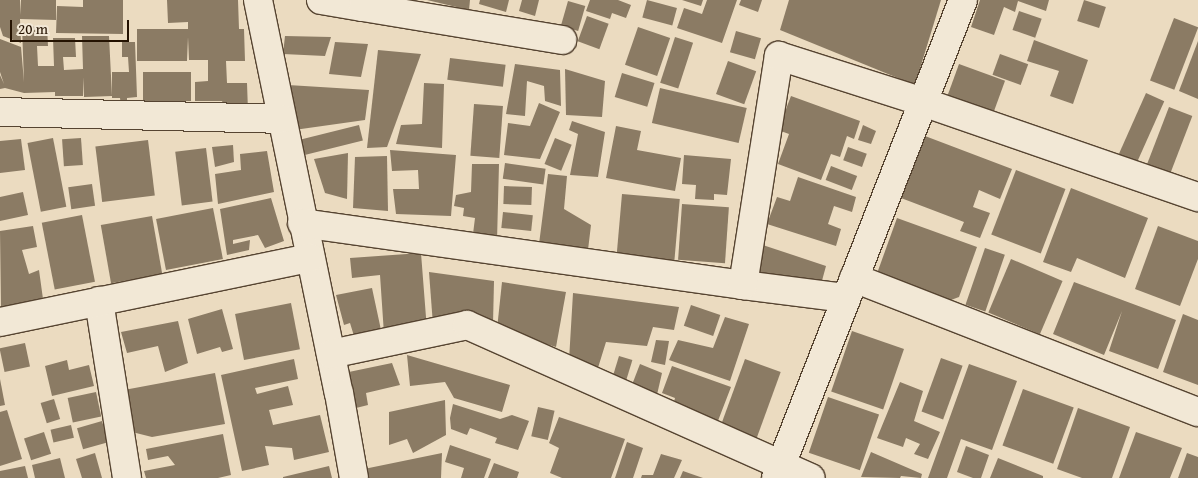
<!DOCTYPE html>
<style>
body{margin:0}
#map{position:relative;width:1198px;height:478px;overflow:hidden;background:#ebdbc0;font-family:"Gentium Book Plus",serif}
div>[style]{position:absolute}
.building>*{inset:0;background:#8b7b64;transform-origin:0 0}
.roads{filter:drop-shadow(1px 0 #564431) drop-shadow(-1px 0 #564431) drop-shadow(0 1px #564431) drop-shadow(0 -1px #564431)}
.street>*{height:28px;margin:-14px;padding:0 14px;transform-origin:14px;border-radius:14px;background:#f2e8d6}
span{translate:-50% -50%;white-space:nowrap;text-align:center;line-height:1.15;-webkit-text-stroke:5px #f2e8d6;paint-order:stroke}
.scale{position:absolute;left:10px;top:20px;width:119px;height:22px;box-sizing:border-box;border:2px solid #241201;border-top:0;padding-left:6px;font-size:15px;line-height:18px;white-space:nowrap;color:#241201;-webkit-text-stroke:4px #f2e8d6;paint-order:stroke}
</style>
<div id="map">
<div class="building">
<i style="clip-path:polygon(0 0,20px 0,21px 15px,21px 0,56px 0,56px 20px,20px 19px,21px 43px,3px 36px,0 27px)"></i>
<i style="clip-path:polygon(83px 0,123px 0,123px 34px,56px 33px,57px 6px,83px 7px)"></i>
<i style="clip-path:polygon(167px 0,238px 0,239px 29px,244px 29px,245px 61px,226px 61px,227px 83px,247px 83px,248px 111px,226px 111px,222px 101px,195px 101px,195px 82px,208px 81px,208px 60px,189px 60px,188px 37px,187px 61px,137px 61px,137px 29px,188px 29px,188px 22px,168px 23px)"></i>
<i style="clip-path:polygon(427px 0,470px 0,469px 10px)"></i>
<i style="clip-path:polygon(480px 0,509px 0,506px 12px,479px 4px)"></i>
<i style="clip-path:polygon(522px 0,539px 0,535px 16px,519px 11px)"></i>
<i style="clip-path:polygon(590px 0,618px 0,631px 5px,626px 18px,612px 13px,610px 19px,586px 11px)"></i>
<i style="left:647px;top:0;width:31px;height:18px;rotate:15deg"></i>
<i style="clip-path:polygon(682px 0,703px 0,701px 6px)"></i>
<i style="clip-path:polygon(707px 0,737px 0,722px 43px,677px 28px,684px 8px,702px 14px)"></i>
<i style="clip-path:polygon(741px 0,762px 0,758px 12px,739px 5px)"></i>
<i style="clip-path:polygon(789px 0,941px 0,915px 85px,780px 30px)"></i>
<i style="clip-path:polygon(980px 0,1049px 0,1046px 11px,1018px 1px,1015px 12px,1004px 7px,994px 35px,971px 27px)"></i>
<i style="left:1084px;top:0;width:23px;height:22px;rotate:18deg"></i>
<i style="left:568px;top:1px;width:18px;height:26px;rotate:16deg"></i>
<i style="left:1019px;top:11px;width:24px;height:20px;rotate:19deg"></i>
<i style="left:587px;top:16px;width:23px;height:27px;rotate:20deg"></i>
<i style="left:1174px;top:18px;width:26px;height:67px;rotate:21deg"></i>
<i style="clip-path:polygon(47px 26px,48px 46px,37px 46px,38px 66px,54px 66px,53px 38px,75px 38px,76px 57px,63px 57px,64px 70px,83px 69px,82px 36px,109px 36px,112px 96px,84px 97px,84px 77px,83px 96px,55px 96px,55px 92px,24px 93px,5px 88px,0 89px,0 75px,4px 84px,0 72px,0 39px,21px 47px,24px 82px,22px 27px)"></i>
<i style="left:638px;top:27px;width:34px;height:40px;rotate:19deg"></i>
<i style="left:736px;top:31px;width:26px;height:22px;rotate:16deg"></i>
<i style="clip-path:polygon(285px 36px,331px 37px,325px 56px,283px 54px)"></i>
<i style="left:675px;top:37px;width:19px;height:48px;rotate:18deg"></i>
<i style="clip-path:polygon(1034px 40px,1088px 60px,1073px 104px,1050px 96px,1059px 71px,1027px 61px)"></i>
<i style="clip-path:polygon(1198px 41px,1198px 99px,1179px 91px)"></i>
<i style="clip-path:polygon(122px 42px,135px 42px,137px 97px,127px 98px,127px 105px,121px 106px,120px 98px,112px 98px,112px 72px,129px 72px,128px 57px,122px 57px)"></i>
<i style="clip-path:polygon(335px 42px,368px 44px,361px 77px,329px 74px)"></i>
<i style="clip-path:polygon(378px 50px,421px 54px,387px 147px,367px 148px)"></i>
<i style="left:1000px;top:54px;width:30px;height:22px;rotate:20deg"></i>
<i style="left:450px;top:58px;width:56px;height:22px;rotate:7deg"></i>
<i style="left:728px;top:61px;width:30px;height:35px;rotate:20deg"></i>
<i style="clip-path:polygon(515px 64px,560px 70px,561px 106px,545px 101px,544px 86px,527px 81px,525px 116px,506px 114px)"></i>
<i style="left:959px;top:64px;width:49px;height:38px;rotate:20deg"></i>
<i style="clip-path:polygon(565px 69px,605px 81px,602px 117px,566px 115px)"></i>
<i style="left:143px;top:72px;width:48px;height:29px"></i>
<i style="left:622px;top:73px;width:34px;height:25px;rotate:17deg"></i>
<i style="clip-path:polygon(424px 83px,444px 84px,442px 148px,396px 144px,401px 125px,422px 124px)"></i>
<i style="clip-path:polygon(288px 85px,369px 90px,365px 120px,294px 130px)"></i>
<i style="left:660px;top:88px;width:89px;height:36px;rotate:13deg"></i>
<i style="left:1146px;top:93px;width:20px;height:70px;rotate:24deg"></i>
<i style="clip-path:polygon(791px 96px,860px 121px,854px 139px,847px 136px,840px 157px,831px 154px,821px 180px,778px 164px,789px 134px,778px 130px)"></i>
<i style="clip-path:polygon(539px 103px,560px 112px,540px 159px,504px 155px,508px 123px,530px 126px)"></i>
<i style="left:474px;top:104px;width:29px;height:52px;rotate:4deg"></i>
<i style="left:1169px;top:107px;width:25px;height:68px;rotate:21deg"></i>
<i style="clip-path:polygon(572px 121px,605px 132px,598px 177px,570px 175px,578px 134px,569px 130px)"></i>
<i style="left:359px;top:125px;width:16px;height:60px;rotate:76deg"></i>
<i style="clip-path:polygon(863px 125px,876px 131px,871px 144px,858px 140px)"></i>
<i style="clip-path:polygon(616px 126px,641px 131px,637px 150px,681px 158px,675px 191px,606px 178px)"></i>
<i style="clip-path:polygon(925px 136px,1012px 169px,1000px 199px,979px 190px,973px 207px,990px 213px,980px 238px,960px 231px,964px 222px,901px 198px)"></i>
<i style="left:53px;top:138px;width:70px;height:26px;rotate:79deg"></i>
<i style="left:81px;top:138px;width:27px;height:19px;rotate:86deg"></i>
<i style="left:555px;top:138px;width:18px;height:28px;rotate:22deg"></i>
<i style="clip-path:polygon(21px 139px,25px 170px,0 173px,0 141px)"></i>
<i style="left:148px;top:140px;width:56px;height:53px;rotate:83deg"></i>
<i style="clip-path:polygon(233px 145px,234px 162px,215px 167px,212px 147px)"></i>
<i style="left:848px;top:147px;width:20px;height:14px;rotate:20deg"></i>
<i style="left:206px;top:148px;width:54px;height:31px;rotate:83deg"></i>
<i style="clip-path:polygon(390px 150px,456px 155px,451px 216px,396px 214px,393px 189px,419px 189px,418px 170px,392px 171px)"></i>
<i style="clip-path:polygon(267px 151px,274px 192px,218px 204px,215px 174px,241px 170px,240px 154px)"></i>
<i style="clip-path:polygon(348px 153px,347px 199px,325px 193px,314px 159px)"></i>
<i style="clip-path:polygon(684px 155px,731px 159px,727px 195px,714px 194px,714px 200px,695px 199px,696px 185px,682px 184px)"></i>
<i style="clip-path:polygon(387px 156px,388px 211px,353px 208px,355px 157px)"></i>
<i style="left:505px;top:163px;width:41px;height:16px;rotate:8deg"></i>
<i style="clip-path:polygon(472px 164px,499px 164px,497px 241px,473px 234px,475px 218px,463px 216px,464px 208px,454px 206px,456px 195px,471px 192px)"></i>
<i style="left:831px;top:166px;width:28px;height:15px;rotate:21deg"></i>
<i style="left:1016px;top:170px;width:53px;height:69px;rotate:21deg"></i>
<i style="clip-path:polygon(548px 174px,567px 176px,564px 209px,591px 225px,588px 250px,539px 244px)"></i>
<i style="clip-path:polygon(798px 177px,856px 197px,852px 212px,834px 206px,828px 224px,841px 229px,836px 246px,767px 224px,777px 197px,790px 201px)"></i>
<i style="left:92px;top:184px;width:22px;height:24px;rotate:82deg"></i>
<i style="left:504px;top:186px;width:28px;height:18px;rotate:2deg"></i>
<i style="clip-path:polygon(1071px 188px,1148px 218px,1125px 278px,1077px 258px,1071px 272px,1043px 262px)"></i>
<i style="clip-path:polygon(23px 192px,28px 215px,0 221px,0 197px)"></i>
<i style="left:622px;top:194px;width:58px;height:63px;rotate:5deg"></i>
<i style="clip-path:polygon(271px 198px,284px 241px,265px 248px,258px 235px,233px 240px,233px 244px,250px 240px,249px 250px,227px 255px,220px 209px)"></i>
<i style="left:682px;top:204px;width:47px;height:56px;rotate:4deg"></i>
<i style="left:213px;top:208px;width:52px;height:58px;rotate:79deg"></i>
<i style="left:503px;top:212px;width:30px;height:16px;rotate:6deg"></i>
<i style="left:82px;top:215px;width:68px;height:41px;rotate:79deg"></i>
<i style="left:152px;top:216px;width:59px;height:52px;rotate:80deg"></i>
<i style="clip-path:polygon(897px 218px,977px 247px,959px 297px,943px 303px,875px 279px)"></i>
<i style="clip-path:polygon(33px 226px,37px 247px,22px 250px,29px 274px,39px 270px,43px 299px,1px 307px,0 231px)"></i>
<i style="clip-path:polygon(1158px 226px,1198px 241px,1198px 259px,1180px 306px,1135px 289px)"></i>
<i style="clip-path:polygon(757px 243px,826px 266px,820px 288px,751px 276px)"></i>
<i style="left:985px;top:248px;width:21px;height:60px;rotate:19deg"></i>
<i style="clip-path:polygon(421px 253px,427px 330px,384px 334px,380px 275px,352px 278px,350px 258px)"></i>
<i style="left:1011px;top:259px;width:56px;height:58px;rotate:23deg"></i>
<i style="clip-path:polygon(429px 272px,494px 281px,493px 324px,433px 325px)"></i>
<i style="clip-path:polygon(502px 282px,566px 292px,556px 347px,497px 329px)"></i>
<i style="clip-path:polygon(1074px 282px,1176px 320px,1158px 369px,1109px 351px,1122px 311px,1104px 355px,1053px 334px)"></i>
<i style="clip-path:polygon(372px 288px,381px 330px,354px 336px,350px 323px,344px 325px,336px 295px)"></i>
<i style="clip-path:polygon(573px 293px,679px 307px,674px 330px,653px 327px,647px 346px,606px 342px,597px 371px,569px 360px)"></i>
<i style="left:291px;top:303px;width:47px;height:57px;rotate:79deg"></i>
<i style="left:691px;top:305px;width:31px;height:22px;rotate:19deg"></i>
<i style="clip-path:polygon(222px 309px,233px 349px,222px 352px,220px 347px,197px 354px,188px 319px)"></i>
<i style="clip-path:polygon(1183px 314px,1198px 320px,1198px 385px,1163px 372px)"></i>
<i style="clip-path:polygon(725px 317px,749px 324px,730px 381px,669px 360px,678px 340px,713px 348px)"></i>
<i style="clip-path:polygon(178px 321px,188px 363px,165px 372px,158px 346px,127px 353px,121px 332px)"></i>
<i style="left:852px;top:331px;width:55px;height:64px;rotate:19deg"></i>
<i style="clip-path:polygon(656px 340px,669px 341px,665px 365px,651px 362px)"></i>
<i style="left:25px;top:343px;width:24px;height:26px;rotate:78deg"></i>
<i style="clip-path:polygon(407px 355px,510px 385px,502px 412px,454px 398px,445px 382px,410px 386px)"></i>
<i style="left:619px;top:356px;width:14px;height:29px;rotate:17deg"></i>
<i style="left:941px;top:358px;width:23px;height:57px;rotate:20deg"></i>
<i style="clip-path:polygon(294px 359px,298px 379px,255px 388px,257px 394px,288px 386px,293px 405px,269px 410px,273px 425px,320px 415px,329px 452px,294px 460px,292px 448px,265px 446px,269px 465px,242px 471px,221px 375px)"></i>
<i style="left:745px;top:359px;width:38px;height:75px;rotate:20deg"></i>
<i style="clip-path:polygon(67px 360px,69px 370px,89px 365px,94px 386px,52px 396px,45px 366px)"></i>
<i style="clip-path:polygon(392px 363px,400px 385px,366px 393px,368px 405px,352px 409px,344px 373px)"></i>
<i style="clip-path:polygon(640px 364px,662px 373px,656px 399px,630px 390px)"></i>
<i style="clip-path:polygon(969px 364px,1017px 381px,992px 450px,961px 439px,947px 478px,928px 478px)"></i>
<i style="clip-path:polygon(672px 366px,731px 387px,716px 426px,672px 410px,675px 398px,662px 393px)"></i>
<i style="clip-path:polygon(215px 373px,225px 424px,152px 437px,132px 432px,124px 390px)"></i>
<i style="clip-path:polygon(0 379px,5px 405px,0 406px)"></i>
<i style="clip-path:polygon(900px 382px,923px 391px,914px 421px,940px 432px,928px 459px,914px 454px,920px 444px,906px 438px,903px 447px,877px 438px)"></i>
<i style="left:1023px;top:389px;width:54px;height:60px;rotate:20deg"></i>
<i style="left:96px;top:392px;width:25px;height:29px;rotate:78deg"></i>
<i style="left:828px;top:397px;width:54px;height:59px;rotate:19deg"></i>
<i style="left:54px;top:399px;width:21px;height:14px;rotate:73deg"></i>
<i style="clip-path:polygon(445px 400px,446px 435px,413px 453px,407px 439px,389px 445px,389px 412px)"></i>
<i style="clip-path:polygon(453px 404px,500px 419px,512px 415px,529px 421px,518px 450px,495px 443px,497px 438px,470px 428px,467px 435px,451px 429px,450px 418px)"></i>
<i style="left:538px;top:407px;width:17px;height:30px;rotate:13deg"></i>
<i style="clip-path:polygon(1078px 408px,1130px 427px,1112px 478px,1082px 478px,1057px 469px)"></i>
<i style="clip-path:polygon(7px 410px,22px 459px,0 466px,0 412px)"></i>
<i style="clip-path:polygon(559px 417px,625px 439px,611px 478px,562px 478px,550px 473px,559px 448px,549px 443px)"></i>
<i style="left:102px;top:421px;width:22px;height:26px;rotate:74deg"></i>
<i style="left:71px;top:425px;width:13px;height:21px;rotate:77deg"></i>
<i style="left:44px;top:432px;width:23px;height:21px;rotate:72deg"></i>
<i style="clip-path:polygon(1136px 432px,1182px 448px,1170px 478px,1119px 478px)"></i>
<i style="clip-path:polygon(223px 434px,231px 475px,218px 478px,146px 478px,144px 471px,175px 465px,168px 456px,148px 460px,146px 449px)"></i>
<i style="clip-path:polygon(627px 442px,643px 448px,633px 478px,615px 478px)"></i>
<i style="clip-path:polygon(450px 445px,491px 459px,484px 478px,461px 478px,464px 468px,445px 462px)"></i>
<i style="clip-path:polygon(966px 446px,989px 455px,981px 478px,973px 478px,957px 472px)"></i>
<i style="clip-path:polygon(871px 452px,922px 474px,921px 478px,901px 476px,900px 478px,861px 477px)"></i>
<i style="clip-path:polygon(95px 453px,102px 478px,82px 478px,76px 459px)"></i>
<i style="clip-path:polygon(442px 453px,441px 478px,366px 478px,364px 469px)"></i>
<i style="clip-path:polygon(1187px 453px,1198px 457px,1198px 478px,1178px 478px)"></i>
<i style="clip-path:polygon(661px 454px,682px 460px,674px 478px,641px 478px,642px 475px,653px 475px)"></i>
<i style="clip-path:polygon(60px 458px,65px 478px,35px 478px,32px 465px)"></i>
<i style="clip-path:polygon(998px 458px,1043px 476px,1043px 478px,990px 478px)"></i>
<i style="clip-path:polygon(494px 463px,519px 472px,517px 478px,488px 478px)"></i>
<i style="clip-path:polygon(25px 466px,28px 478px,0 478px,0 471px)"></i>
<i style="clip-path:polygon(329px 466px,332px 478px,283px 478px,283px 477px)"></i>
<i style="clip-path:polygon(683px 471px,703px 478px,680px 478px)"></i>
</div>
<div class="roads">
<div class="street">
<i style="left:258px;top:0;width:401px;rotate:78.4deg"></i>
<i style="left:339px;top:393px;width:86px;rotate:80deg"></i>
<i style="left:321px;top:0;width:43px;rotate:9.5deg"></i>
<i style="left:363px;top:7px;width:7px;rotate:-74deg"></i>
<i style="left:363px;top:7px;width:202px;rotate:9.4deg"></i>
<i style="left:0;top:112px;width:281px;rotate:1.4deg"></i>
<i style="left:302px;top:223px;width:445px;rotate:8deg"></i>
<i style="left:743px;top:285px;width:104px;rotate:7.2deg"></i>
<i style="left:854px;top:278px;width:369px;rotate:21.3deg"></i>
<i style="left:743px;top:285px;width:232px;rotate:-81.1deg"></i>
<i style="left:779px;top:56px;width:151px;rotate:17.7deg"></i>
<i style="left:923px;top:102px;width:291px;rotate:19.1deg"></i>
<i style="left:99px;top:301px;width:179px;rotate:81deg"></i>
<i style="left:0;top:322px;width:317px;rotate:-11.7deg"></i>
<i style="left:331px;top:354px;width:139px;rotate:-12deg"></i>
<i style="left:467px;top:325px;width:376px;rotate:24deg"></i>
<i style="left:776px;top:478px;width:513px;rotate:-68.63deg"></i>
</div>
</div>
<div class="scale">20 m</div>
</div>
